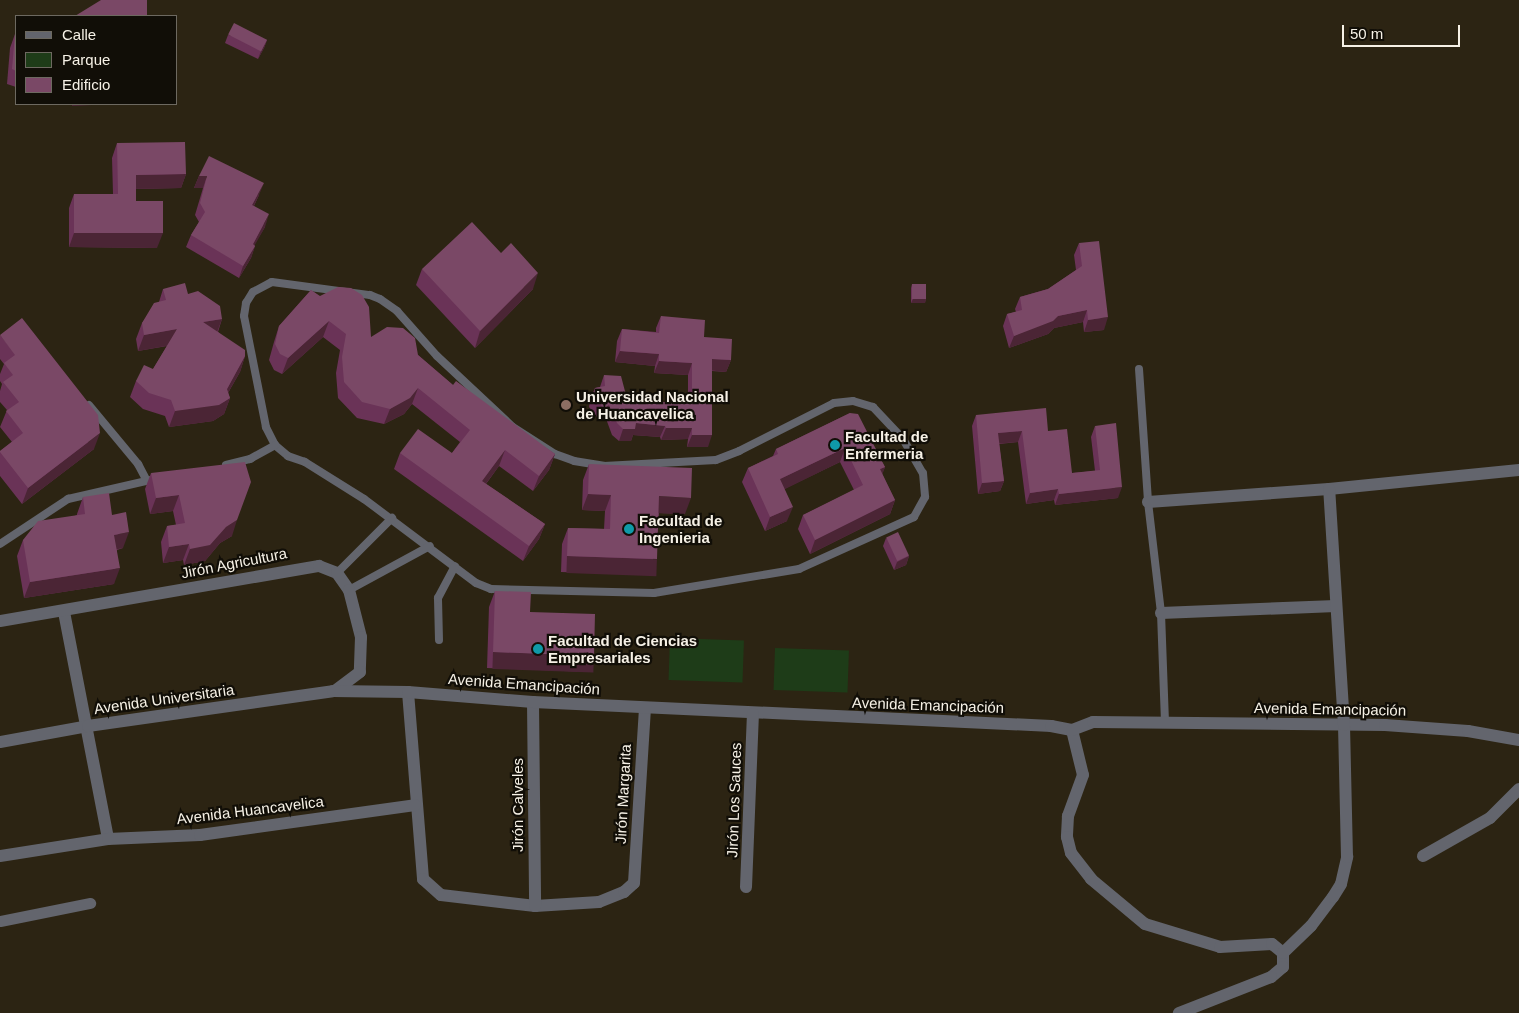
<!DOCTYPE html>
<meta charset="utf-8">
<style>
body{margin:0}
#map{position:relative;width:1519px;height:1013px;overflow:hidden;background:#2c2413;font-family:Helvetica,sans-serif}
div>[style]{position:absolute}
.green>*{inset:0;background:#1e3c18;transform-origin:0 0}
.service>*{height:8px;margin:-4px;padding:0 4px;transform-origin:4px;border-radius:4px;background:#63656d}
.pedestrian>*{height:11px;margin:-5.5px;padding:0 5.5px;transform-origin:5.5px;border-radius:5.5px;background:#63656d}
.minor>*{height:12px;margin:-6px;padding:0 6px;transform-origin:6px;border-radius:6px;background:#63656d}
.wall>*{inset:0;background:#6a3357}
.shaded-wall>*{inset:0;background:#4b2535;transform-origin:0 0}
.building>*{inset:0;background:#7a4866;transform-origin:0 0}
.dots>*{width:14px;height:14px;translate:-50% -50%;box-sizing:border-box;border:2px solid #110e07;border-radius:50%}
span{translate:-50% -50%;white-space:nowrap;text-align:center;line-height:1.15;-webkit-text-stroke:4.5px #110e07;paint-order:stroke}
.poi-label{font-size:15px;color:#f6f1e6;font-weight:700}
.left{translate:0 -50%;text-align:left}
.street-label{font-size:15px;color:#f6f1e6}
.legend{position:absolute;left:15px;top:15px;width:162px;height:90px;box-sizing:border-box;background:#110e07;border:1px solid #6d6960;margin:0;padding:6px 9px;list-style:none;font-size:15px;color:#f6f1e6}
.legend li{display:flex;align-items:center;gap:10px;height:25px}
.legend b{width:25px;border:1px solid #6d6960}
.scale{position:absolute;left:1342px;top:25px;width:118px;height:22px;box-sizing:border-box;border:2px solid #f6f1e6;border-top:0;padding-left:6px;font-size:15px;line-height:18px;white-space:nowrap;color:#f6f1e6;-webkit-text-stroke:4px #110e07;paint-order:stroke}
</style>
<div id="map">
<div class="green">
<i style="left:670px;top:638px;width:74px;height:42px;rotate:2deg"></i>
<i style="left:775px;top:648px;width:74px;height:42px;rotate:2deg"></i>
</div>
<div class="service">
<i style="left:272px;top:282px;width:99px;rotate:7.6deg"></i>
<i style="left:370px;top:295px;width:11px;rotate:22deg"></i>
<i style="left:380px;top:299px;width:21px;rotate:35deg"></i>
<i style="left:397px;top:311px;width:60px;rotate:48.4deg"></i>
<i style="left:437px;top:356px;width:104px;rotate:43.1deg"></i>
<i style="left:513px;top:427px;width:50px;rotate:32.7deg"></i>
<i style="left:555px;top:454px;width:20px;rotate:20deg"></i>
<i style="left:574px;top:461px;width:30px;rotate:9deg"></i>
<i style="left:604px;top:466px;width:112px;rotate:-3.1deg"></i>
<i style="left:716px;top:460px;width:25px;rotate:-21deg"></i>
<i style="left:739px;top:451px;width:106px;rotate:-26.8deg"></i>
<i style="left:834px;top:403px;width:19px;rotate:-6deg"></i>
<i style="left:853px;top:401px;width:21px;rotate:17deg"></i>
<i style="left:873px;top:407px;width:44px;rotate:46.8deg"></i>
<i style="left:903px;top:439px;width:39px;rotate:60deg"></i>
<i style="left:923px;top:473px;width:24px;rotate:85deg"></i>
<i style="left:925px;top:497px;width:23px;rotate:119deg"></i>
<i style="left:914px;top:517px;width:126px;rotate:155.7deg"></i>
<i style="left:799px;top:569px;width:147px;rotate:170.6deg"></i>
<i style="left:654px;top:593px;width:163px;rotate:-178.6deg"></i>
<i style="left:491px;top:589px;width:16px;rotate:-158deg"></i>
<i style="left:476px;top:583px;width:140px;rotate:-143.1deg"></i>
<i style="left:364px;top:499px;width:70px;rotate:-147.9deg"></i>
<i style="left:305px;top:462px;width:18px;rotate:-161deg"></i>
<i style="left:288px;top:456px;width:17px;rotate:-140deg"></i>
<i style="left:275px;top:445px;width:20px;rotate:-117deg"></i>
<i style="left:266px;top:427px;width:113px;rotate:-101.2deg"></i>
<i style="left:244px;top:316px;width:13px;rotate:-81deg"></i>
<i style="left:246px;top:303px;width:13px;rotate:-58deg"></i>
<i style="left:253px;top:292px;width:21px;rotate:-28deg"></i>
<i style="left:1139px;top:369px;width:133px;rotate:86.1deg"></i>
<i style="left:1148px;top:502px;width:112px;rotate:83.3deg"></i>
<i style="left:1161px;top:613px;width:111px;rotate:87.9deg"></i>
<i style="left:89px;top:405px;width:77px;rotate:50.3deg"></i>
<i style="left:138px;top:464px;width:19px;rotate:62deg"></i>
<i style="left:226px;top:465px;width:25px;rotate:-14deg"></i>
<i style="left:250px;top:459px;width:29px;rotate:-29deg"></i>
<i style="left:0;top:544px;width:82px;rotate:-33.5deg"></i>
<i style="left:68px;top:499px;width:93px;rotate:-13deg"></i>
<i style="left:337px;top:573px;width:78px;rotate:-45deg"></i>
<i style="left:349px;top:590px;width:92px;rotate:-28.5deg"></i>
<i style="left:439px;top:640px;width:42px;rotate:-91.4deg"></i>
<i style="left:438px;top:598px;width:36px;rotate:-62deg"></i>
</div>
<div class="pedestrian">
<i style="left:0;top:921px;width:92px;rotate:-11.3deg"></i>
</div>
<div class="minor">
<i style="left:1148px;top:502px;width:181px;rotate:-4.1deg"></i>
<i style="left:1329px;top:489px;width:191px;rotate:-5.7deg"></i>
<i style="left:64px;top:612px;width:231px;rotate:79deg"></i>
<i style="left:1161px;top:613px;width:175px;rotate:-2.3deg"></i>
<i style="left:0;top:621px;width:324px;rotate:-9.8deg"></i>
<i style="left:319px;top:566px;width:19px;rotate:21deg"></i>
<i style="left:337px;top:573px;width:21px;rotate:55deg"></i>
<i style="left:349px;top:590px;width:49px;rotate:75.7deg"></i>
<i style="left:361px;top:637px;width:35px;rotate:92deg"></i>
<i style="left:360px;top:672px;width:30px;rotate:143deg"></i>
<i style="left:408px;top:692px;width:188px;rotate:85.4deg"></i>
<i style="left:423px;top:879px;width:24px;rotate:42deg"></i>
<i style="left:441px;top:895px;width:95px;rotate:6.7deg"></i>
<i style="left:535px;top:906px;width:64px;rotate:-3.6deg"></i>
<i style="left:599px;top:902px;width:27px;rotate:-22deg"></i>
<i style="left:624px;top:892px;width:13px;rotate:-42deg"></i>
<i style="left:634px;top:883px;width:175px;rotate:-86.4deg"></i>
<i style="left:533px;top:702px;width:204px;rotate:89.4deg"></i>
<i style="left:1072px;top:730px;width:46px;rotate:76.3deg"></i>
<i style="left:1083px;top:775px;width:44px;rotate:110.1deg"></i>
<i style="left:1068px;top:816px;width:21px;rotate:93deg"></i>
<i style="left:1067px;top:837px;width:16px;rotate:76deg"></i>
<i style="left:1071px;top:853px;width:33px;rotate:52deg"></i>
<i style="left:1091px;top:879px;width:70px;rotate:39.8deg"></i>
<i style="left:1145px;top:924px;width:78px;rotate:17deg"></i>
<i style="left:1220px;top:947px;width:52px;rotate:-3.3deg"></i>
<i style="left:1272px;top:944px;width:14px;rotate:39deg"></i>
<i style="left:1283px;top:953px;width:14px;rotate:90deg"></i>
<i style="left:1283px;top:967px;width:16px;rotate:140deg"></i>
<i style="left:1271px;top:977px;width:99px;rotate:158.6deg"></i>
<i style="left:0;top:742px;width:89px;rotate:-10.3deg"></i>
<i style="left:88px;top:726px;width:247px;rotate:-8.1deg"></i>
<i style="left:333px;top:691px;width:75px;rotate:0.8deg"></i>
<i style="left:408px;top:692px;width:125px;rotate:4.6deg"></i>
<i style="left:533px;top:702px;width:519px;rotate:2.65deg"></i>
<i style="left:1051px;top:726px;width:21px;rotate:11deg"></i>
<i style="left:1072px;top:730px;width:22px;rotate:-21deg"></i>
<i style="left:1093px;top:722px;width:292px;rotate:0.6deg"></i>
<i style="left:1385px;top:725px;width:83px;rotate:4.1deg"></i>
<i style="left:1468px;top:731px;width:52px;rotate:10deg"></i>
<i style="left:0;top:856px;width:109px;rotate:-8.9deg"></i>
<i style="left:108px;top:839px;width:92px;rotate:-2.5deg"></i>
<i style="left:200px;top:835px;width:217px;rotate:-7.9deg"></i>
<i style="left:1423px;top:856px;width:77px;rotate:-29.6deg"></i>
<i style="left:1490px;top:818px;width:41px;rotate:-45deg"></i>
<i style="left:746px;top:887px;width:173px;rotate:-87.7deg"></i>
<i style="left:1283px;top:953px;width:39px;rotate:-44deg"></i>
<i style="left:1311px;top:926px;width:36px;rotate:-53deg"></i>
<i style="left:1333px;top:897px;width:15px;rotate:-58deg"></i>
<i style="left:1341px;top:884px;width:28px;rotate:-77deg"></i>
<i style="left:1347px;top:857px;width:132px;rotate:-91.3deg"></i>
<i style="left:1344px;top:725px;width:236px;rotate:-93.6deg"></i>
</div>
<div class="wall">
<i style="clip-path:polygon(15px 34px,16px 34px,16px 87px,7px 84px,10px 48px)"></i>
<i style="clip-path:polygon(228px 35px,267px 40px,264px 48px,258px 59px,225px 43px)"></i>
<i style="clip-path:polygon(117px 143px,186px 174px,181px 188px,136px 189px,136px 201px,157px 248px,69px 247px,69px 208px,74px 194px,113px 194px,112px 158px)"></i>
<i style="clip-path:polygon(199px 176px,259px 195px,254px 206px,265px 227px,254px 245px,255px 246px,251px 258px,239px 278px,186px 247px,191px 235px,199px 222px,195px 215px,203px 188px,194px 188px)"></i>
<i style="clip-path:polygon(1079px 243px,1104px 330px,1084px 332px,1083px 322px,1054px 328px,1048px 334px,1009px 348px,1003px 326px,1007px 314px,1016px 312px,1015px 309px,1020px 297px,1048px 289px,1076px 270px,1074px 255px)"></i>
<i style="clip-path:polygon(422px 269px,533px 289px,475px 348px,416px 285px)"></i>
<i style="clip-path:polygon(912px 284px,926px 298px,925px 303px,911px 303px,911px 288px)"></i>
<i style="clip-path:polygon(163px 289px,188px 294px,222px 319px,218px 332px,245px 356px,240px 372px,228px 393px,230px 398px,224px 414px,213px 421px,169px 427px,165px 416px,143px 409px,130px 397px,136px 381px,153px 369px,167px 346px,138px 351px,136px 339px,142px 323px,159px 302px)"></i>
<i style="clip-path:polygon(311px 290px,371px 337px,418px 355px,453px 385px,555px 454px,549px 470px,533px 491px,499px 466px,486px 484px,545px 524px,539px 539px,523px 561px,394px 469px,400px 453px,452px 453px,460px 442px,412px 404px,404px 414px,384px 424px,357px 418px,338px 398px,336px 373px,340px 350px,323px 337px,282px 374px,274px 370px,269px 360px,274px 342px,279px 326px)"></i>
<i style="clip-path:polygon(661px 316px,704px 337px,731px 360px,726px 372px,712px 371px,708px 447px,687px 447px,688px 439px,661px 440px,660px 437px,633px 435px,631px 441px,619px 441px,612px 435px,605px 416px,600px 421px,589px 407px,590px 400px,595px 388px,600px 387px,604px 375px,626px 395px,636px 402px,688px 402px,688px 375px,654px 373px,655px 366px,615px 362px,617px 341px,622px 329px,656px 332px,656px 328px)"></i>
<i style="clip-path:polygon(0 335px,94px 449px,22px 504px,0 476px,0 451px,12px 442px,0 427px,7px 410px,0 402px,0 391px,2px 384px,0 381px,0 374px,4px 364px,0 359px)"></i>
<i style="clip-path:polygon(850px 413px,885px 467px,882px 474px,895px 500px,890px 514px,810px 554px,798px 529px,803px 515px,854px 490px,840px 462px,784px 489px,787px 521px,765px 531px,742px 482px,748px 468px,773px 456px,776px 449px)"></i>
<i style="clip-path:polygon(976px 415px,1048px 431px,1072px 473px,1095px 471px,1091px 437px,1095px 426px,1118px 498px,1055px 505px,1054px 500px,1026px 504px,1018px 442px,999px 444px,1004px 481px,1000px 491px,978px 494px,972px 426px)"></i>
<i style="clip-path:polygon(589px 464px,685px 514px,659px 513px,651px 575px,561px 572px,562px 544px,568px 528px,604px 529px,605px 511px,582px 510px,583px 480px)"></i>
<i style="clip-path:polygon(151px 473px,232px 536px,220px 543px,205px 561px,184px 565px,183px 560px,163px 563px,161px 542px,167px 526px,176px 525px,173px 511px,150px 514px,145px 489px)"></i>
<i style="clip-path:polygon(83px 497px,112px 515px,123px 548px,117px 550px,114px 584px,24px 598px,17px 556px,23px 540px,77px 515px,77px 514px)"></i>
<i style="clip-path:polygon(886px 538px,909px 556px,906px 565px,894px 570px,883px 546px)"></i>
<i style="clip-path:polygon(495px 591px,530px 612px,594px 656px,588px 672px,487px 668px,489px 607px)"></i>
</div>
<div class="shaded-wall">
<i style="clip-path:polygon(267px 40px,264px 48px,258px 59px,261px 51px)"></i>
<i style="clip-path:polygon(72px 104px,111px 104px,72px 106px)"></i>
<i style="clip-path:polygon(186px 174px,181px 188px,131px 189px,136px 175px)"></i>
<i style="clip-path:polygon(199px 176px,207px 176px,203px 188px,194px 188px)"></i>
<i style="clip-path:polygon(264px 183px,259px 195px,248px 218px,252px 205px)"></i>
<i style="clip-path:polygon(269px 214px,265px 227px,248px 257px,253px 244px)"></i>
<i style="clip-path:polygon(74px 233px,163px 233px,157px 248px,69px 247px)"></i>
<i style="clip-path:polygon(255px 246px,251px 258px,239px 278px,243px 266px)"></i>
<i style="clip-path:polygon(538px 273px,533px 289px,475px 348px,480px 331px)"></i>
<i style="clip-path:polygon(926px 298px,925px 303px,911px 303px,913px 299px)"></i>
<i style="clip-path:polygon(1087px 310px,1083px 322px,1054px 328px,1048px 334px,1009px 348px,1014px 336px,1058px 316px)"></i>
<i style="clip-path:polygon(1108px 317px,1104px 330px,1084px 332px,1088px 320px)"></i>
<i style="clip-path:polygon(222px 319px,216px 335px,203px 322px)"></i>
<i style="clip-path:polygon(329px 321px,323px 337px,282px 374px,288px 358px)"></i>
<i style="clip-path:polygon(177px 329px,171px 345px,138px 351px,144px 335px)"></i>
<i style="clip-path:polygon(620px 351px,659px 354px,655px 366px,615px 362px)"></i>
<i style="clip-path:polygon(245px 356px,240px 372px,222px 403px,230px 398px,224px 414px,213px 421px,169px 427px,175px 411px,227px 389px)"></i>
<i style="clip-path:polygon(712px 359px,731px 360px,726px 372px,708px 370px)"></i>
<i style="clip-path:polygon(659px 361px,692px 363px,688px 375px,654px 373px)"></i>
<i style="clip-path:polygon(418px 388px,412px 404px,404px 414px,384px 424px,390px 409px)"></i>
<i style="clip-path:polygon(609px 405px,605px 416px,600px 421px,604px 409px)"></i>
<i style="clip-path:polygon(636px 423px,665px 426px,660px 437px,633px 435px,631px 441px,619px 441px,623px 429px)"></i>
<i style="clip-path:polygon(666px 428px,692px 428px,688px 439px,661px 440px)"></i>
<i style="clip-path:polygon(1022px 431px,1018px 442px,994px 444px,998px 433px)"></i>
<i style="clip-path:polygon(100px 433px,94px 449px,22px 504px,28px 488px)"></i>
<i style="clip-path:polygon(692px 435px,712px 435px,708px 447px,687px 447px)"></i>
<i style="clip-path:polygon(845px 448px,840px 462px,775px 494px,780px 479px)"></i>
<i style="clip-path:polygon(505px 450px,499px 466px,476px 497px,482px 481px)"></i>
<i style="clip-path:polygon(555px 454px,549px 470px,533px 491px,539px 476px)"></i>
<i style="clip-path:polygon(885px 467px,880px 481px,880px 469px)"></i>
<i style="clip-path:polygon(1004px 481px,1000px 491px,978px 494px,982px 483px)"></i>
<i style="clip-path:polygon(1122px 487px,1118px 498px,1055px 505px,1059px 494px)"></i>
<i style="clip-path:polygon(1058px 489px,1054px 500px,1026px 504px,1030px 493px)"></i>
<i style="clip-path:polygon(588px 494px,611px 495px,605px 511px,582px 510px)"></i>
<i style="clip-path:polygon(179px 495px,173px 511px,150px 514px,156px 498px)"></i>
<i style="clip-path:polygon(659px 496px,691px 498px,685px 514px,653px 513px)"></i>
<i style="clip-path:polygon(895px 500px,890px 514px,810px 554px,815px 540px)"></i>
<i style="clip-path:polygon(793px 507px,787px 521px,765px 531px,770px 517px)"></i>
<i style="clip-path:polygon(237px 520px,232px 536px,220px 543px,205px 561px,184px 565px,190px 549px)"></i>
<i style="clip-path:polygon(545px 524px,539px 539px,523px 561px,529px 546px)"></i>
<i style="clip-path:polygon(129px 532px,123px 548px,108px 551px,114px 535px)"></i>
<i style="clip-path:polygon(189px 544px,183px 560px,163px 563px,169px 547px)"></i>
<i style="left:567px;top:556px;width:90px;height:17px;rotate:2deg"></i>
<i style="clip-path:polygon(909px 556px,906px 565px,894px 570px,897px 562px)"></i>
<i style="clip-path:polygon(120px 568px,114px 584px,24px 598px,30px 582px)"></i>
<i style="left:493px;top:652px;width:101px;height:17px;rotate:2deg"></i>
</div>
<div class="building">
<i style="clip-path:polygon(101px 0,147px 0,147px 16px,75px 16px)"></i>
<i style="left:234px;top:23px;width:37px;height:13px;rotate:27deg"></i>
<i style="clip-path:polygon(15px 34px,16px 34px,16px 71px,12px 69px)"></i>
<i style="clip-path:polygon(185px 142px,186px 174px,136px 175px,136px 201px,163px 201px,163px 233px,74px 233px,74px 194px,118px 194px,117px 143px)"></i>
<i style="clip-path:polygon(209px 156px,264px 183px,252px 205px,269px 214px,253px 244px,255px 246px,243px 266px,191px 235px,205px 212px,200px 203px,207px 176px,199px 176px)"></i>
<i style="clip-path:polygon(472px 222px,501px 253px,511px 243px,538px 273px,480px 331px,422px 269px)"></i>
<i style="clip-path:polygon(1099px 241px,1108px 317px,1088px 320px,1087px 310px,1058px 316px,1053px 321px,1014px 336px,1007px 314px,1022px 310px,1020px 297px,1048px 289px,1082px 266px,1079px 243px)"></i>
<i style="clip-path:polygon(185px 283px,188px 294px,198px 291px,220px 306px,222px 319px,203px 322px,245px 350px,245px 356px,227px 389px,230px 398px,219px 405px,175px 411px,171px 400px,149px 393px,136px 381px,144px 365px,153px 369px,177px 329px,144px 335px,142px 323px,154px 303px,166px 300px,163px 289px)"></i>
<i style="left:912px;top:284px;width:14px;height:15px"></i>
<i style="clip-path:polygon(338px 287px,351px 288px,362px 295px,369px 307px,371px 337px,387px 327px,403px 328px,415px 338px,418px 355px,453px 385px,456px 381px,555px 454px,539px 476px,505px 450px,482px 481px,545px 524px,529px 546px,400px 453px,418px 429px,452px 453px,470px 430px,418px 388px,410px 398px,390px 409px,362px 402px,344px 382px,342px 357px,346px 334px,329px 321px,288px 358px,280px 354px,275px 344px,279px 326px,311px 290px,320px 296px)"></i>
<i style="clip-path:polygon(661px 316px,705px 320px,704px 337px,732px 339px,731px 360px,712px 359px,712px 435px,692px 435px,692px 428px,666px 428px,665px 426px,636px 423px,635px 429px,623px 429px,617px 423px,609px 405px,604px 409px,593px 395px,595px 388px,605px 386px,604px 375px,621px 376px,626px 395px,636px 402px,692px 402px,692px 363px,659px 361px,659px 354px,620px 351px,622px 329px,659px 333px)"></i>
<i style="clip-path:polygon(22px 318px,98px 415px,100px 433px,28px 488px,0 452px,0 451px,23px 433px,6px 411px,19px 402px,3px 382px,13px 375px,4px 363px,15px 355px,0 335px)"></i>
<i style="clip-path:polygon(1046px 408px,1048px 431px,1067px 429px,1072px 473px,1100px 470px,1095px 426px,1116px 423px,1122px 487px,1059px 494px,1058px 489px,1030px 493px,1022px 431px,998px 433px,1004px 481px,982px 483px,976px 415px)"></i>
<i style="clip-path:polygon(850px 413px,858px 414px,885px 467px,880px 469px,895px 500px,815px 540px,803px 515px,863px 485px,845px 448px,780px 479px,793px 507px,770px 517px,748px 468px,778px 454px,776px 449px)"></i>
<i style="clip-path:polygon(245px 462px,251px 482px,237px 520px,226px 527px,210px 545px,190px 549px,189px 544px,169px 547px,167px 526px,185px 523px,179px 495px,156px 498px,151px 473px)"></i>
<i style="clip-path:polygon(589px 464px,692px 468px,691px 498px,659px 496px,657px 559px,567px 556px,568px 528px,610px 529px,611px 495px,588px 494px)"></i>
<i style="clip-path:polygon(109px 493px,112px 515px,126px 512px,129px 532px,114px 535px,120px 568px,30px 582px,23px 540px,38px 521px,85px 514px,83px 497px)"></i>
<i style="left:898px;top:532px;width:26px;height:13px;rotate:65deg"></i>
<i style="clip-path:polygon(495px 591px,531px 592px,530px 612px,595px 614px,594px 656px,493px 652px)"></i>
</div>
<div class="dots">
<i style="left:566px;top:405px;background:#8d6e63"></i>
<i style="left:835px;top:445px;background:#0f9aa8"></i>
<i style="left:629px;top:529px;background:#0f9aa8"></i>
<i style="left:538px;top:649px;background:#0f9aa8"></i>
</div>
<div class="poi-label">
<span class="left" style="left:576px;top:405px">Universidad Nacional<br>de Huancavelica</span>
<span class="left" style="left:845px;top:445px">Facultad de<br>Enfermeria</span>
<span class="left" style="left:639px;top:529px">Facultad de<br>Ingenieria</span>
<span class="left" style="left:548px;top:649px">Facultad de Ciencias<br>Empresariales</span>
</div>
<div class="street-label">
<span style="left:234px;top:563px;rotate:-11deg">Jirón Agricultura</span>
<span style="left:524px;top:684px;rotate:4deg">Avenida Emancipación</span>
<span style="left:164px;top:699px;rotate:-8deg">Avenida Universitaria</span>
<span style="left:928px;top:705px;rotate:2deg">Avenida Emancipación</span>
<span style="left:1330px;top:709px;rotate:1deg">Avenida Emancipación</span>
<span style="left:623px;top:794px;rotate:-87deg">Jirón Margarita</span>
<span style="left:734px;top:800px;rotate:-88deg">Jirón Los Sauces</span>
<span style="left:518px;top:805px;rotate:-90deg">Jirón Calveles</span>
<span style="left:250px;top:810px;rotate:-7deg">Avenida Huancavelica</span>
</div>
<ul class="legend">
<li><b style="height:6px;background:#63656d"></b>Calle</li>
<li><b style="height:14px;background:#1e3c18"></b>Parque</li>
<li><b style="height:14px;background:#7a4866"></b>Edificio</li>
</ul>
<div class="scale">50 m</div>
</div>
